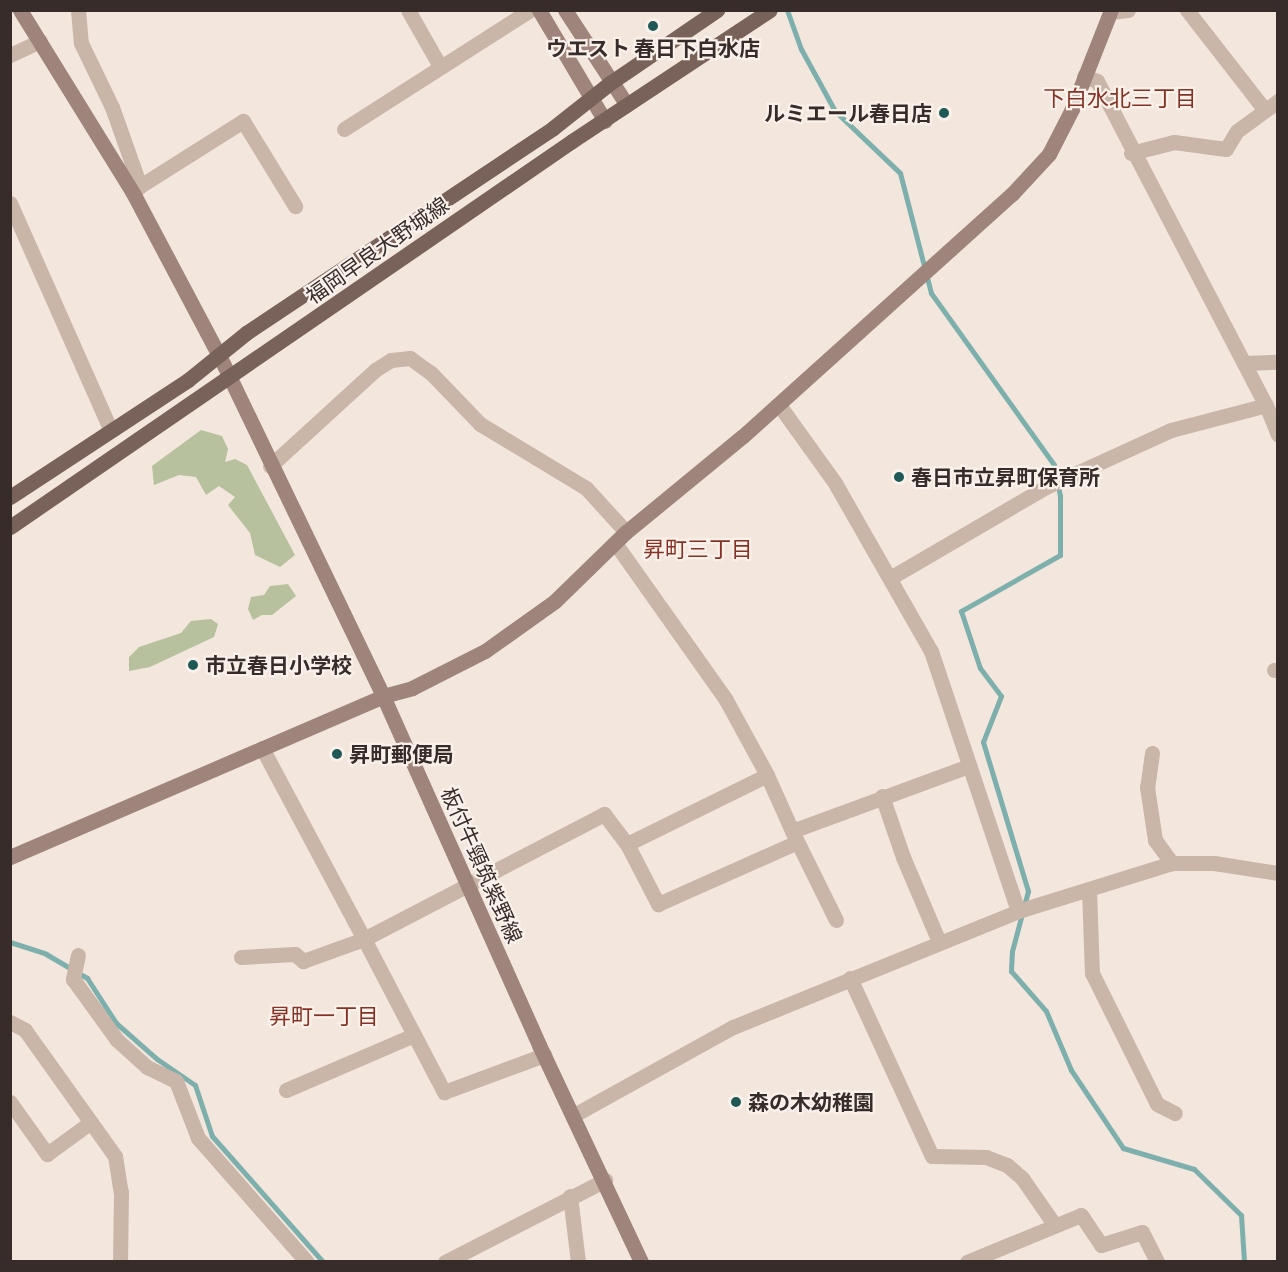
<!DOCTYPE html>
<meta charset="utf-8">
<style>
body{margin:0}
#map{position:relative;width:1288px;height:1272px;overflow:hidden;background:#f2e6dd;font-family:Commissioner,"Noto Sans JP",sans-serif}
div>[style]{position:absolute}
.green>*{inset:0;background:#b8c19e}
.stream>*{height:5px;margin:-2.5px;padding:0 2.5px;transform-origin:2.5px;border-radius:2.5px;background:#7dafac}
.street>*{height:15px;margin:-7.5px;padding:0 7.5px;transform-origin:7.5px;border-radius:7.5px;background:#cab5a9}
.secondary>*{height:15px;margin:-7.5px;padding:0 7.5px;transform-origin:7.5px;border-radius:7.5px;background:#9e847b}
.primary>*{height:15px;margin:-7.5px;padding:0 7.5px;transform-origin:7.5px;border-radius:7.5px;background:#79625a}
.dots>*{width:16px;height:16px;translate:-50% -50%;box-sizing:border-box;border:3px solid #faf1ea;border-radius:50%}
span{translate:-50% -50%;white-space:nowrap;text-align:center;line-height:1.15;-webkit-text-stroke:4.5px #faf1ea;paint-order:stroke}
.poi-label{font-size:21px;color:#372c29;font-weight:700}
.right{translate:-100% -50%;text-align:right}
.left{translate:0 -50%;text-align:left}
.street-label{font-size:21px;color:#372c29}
.neighbourhood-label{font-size:22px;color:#853224}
.frame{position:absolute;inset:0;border:12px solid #372c29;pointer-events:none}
</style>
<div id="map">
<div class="green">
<i style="clip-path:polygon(201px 430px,222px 436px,228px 449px,225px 462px,235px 459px,247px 465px,295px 555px,280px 567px,255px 555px,250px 533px,228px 505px,235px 497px,219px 486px,206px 495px,196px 477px,179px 475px,154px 485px,152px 466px)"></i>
<i style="clip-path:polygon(288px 584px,296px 596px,272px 615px,262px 615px,253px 620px,248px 609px,251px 597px,264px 595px,270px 586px)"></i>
<i style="clip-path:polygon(211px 619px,218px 624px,214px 637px,150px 667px,129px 671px,129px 657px,139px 647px,181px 633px,191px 621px)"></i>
</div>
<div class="stream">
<i style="left:787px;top:10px;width:41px;rotate:70.3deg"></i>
<i style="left:801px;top:49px;width:71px;rotate:61.3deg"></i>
<i style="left:835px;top:111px;width:90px;rotate:43.6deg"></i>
<i style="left:900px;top:173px;width:124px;rotate:75.5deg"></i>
<i style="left:931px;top:293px;width:211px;rotate:54.4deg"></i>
<i style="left:1054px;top:465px;width:32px;rotate:79deg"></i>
<i style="left:1060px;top:496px;width:59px;rotate:90deg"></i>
<i style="left:1060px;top:555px;width:114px;rotate:150.5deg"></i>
<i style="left:961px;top:611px;width:60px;rotate:71.6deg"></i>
<i style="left:980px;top:668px;width:35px;rotate:53deg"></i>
<i style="left:1001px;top:696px;width:49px;rotate:111.4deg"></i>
<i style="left:983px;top:742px;width:156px;rotate:73.2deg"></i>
<i style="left:1028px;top:891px;width:62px;rotate:104.9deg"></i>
<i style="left:1012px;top:951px;width:20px;rotate:93deg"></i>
<i style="left:1011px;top:971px;width:53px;rotate:48.8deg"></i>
<i style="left:1046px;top:1011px;width:64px;rotate:67deg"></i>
<i style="left:1071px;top:1070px;width:94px;rotate:56.3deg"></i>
<i style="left:1123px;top:1148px;width:74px;rotate:16.5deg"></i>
<i style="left:1194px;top:1169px;width:66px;rotate:44.4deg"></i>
<i style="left:1241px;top:1215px;width:47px;rotate:86.3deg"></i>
<i style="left:10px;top:942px;width:38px;rotate:18deg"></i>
<i style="left:46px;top:954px;width:48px;rotate:30.3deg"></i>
<i style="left:87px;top:978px;width:54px;rotate:57.2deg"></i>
<i style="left:116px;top:1023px;width:55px;rotate:41.3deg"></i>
<i style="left:157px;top:1059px;width:46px;rotate:34.4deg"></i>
<i style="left:195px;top:1085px;width:54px;rotate:71.6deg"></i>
<i style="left:212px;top:1136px;width:168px;rotate:48.6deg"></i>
</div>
<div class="street">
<i style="left:78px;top:10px;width:33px;rotate:85deg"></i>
<i style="left:81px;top:43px;width:71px;rotate:64.2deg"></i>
<i style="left:112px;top:107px;width:84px;rotate:70.5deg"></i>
<i style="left:140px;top:186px;width:7px;rotate:135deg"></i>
<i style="left:408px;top:10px;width:64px;rotate:60.3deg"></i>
<i style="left:1187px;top:10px;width:125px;rotate:52.1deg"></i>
<i style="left:1110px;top:12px;width:18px;rotate:-6deg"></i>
<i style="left:10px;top:55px;width:33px;rotate:-25deg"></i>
<i style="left:1084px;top:76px;width:14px;rotate:21deg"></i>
<i style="left:1097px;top:81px;width:365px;rotate:62.5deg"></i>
<i style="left:1266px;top:405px;width:32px;rotate:68deg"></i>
<i style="left:344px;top:129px;width:221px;rotate:-32.6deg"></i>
<i style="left:1131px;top:153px;width:44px;rotate:-14.3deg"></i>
<i style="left:1174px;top:142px;width:52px;rotate:7.7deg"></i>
<i style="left:1226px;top:149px;width:21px;rotate:-59deg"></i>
<i style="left:1237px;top:131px;width:51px;rotate:-36.2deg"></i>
<i style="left:140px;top:186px;width:122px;rotate:-32.3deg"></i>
<i style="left:243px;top:121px;width:100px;rotate:58.5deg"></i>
<i style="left:10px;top:203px;width:247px;rotate:66.1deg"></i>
<i style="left:1244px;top:363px;width:34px;rotate:-2deg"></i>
<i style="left:779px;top:405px;width:96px;rotate:54.3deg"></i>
<i style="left:835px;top:483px;width:193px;rotate:60.3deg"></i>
<i style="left:931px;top:651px;width:274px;rotate:71.5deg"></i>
<i style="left:270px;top:466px;width:142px;rotate:-42.4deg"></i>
<i style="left:375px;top:370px;width:19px;rotate:-32deg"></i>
<i style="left:391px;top:360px;width:19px;rotate:-6deg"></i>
<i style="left:410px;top:358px;width:26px;rotate:36deg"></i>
<i style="left:431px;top:373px;width:71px;rotate:46.1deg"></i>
<i style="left:480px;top:424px;width:124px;rotate:31.1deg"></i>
<i style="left:586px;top:488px;width:59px;rotate:47.7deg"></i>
<i style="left:615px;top:543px;width:192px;rotate:54.7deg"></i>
<i style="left:726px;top:700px;width:85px;rotate:61.3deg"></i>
<i style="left:767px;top:775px;width:61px;rotate:65.9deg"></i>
<i style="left:890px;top:578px;width:181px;rotate:-30.3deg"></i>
<i style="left:1046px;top:487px;width:137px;rotate:-24.5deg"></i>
<i style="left:1171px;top:430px;width:98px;rotate:-14.7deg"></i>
<i style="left:1274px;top:670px;width:4px"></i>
<i style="left:262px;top:748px;width:217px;rotate:61.9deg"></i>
<i style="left:364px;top:939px;width:271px;rotate:-27.5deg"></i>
<i style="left:604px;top:814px;width:38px;rotate:53deg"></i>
<i style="left:627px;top:844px;width:156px;rotate:-26.2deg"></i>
<i style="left:1152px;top:753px;width:34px;rotate:98deg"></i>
<i style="left:1147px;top:787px;width:54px;rotate:81.4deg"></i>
<i style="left:1155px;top:840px;width:29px;rotate:54deg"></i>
<i style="left:882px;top:796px;width:65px;rotate:71deg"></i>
<i style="left:903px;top:857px;width:92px;rotate:67deg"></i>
<i style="left:627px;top:844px;width:68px;rotate:62.7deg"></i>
<i style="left:658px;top:904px;width:152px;rotate:-24deg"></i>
<i style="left:1089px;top:889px;width:84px;rotate:88deg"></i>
<i style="left:1092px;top:973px;width:146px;rotate:63.6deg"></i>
<i style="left:1157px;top:1104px;width:20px;rotate:27deg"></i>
<i style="left:836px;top:920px;width:99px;rotate:-116.3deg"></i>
<i style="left:792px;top:831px;width:189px;rotate:-20.2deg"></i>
<i style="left:78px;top:955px;width:25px;rotate:102deg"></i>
<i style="left:73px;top:979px;width:75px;rotate:54.2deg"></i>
<i style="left:117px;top:1040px;width:40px;rotate:42deg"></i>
<i style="left:147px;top:1067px;width:32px;rotate:26deg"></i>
<i style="left:176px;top:1081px;width:61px;rotate:68.9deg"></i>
<i style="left:198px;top:1138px;width:165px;rotate:48.7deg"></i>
<i style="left:241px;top:957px;width:54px;rotate:-3.2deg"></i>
<i style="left:295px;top:954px;width:11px;rotate:41deg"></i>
<i style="left:303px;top:961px;width:65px;rotate:-19.8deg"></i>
<i style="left:364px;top:939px;width:173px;rotate:62.4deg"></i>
<i style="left:444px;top:1092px;width:107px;rotate:-20.3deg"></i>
<i style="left:850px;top:978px;width:196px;rotate:65.3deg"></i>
<i style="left:932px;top:1156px;width:54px;rotate:1.1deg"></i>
<i style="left:986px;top:1157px;width:22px;rotate:21deg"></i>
<i style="left:1007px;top:1165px;width:20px;rotate:41deg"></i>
<i style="left:1022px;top:1178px;width:56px;rotate:55.2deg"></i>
<i style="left:10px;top:1022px;width:17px;rotate:28deg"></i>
<i style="left:25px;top:1030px;width:155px;rotate:54.5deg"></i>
<i style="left:115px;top:1156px;width:36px;rotate:81deg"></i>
<i style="left:121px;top:1192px;width:70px;rotate:90.8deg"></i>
<i style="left:286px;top:1090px;width:139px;rotate:-23.3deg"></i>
<i style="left:10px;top:1102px;width:64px;rotate:54.6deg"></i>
<i style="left:47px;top:1154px;width:54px;rotate:-36deg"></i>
<i style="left:574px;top:1115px;width:182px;rotate:-29deg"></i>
<i style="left:733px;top:1027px;width:308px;rotate:-22.1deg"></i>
<i style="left:1018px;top:911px;width:161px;rotate:-17.3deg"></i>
<i style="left:1172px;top:863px;width:42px"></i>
<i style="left:1214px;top:863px;width:65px;rotate:8.9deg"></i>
<i style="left:570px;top:1196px;width:66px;rotate:83.1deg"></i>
<i style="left:445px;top:1262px;width:180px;rotate:-27.1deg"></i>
<i style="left:967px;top:1262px;width:123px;rotate:-22.4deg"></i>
<i style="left:1081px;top:1215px;width:36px;rotate:56deg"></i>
<i style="left:1101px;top:1245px;width:43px;rotate:-17.6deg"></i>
<i style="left:1142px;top:1232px;width:34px;rotate:63deg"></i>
</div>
<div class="secondary">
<i style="left:20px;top:10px;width:215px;rotate:58.3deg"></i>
<i style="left:133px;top:193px;width:186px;rotate:62.1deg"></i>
<i style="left:220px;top:357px;width:376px;rotate:64.3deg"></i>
<i style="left:383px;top:696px;width:382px;rotate:65.9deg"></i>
<i style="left:539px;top:1045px;width:240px;rotate:64.8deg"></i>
<i style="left:539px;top:10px;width:129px;rotate:59.3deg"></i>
<i style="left:565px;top:10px;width:113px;rotate:56.9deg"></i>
<i style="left:10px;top:857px;width:406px;rotate:-23.3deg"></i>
<i style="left:383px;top:696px;width:30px;rotate:-15deg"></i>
<i style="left:412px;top:688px;width:82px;rotate:-26.9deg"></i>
<i style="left:485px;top:651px;width:86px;rotate:-35.5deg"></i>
<i style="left:555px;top:601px;width:99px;rotate:-44.2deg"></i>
<i style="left:626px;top:532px;width:151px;rotate:-39.4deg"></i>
<i style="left:743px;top:436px;width:362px;rotate:-42deg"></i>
<i style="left:1012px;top:194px;width:54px;rotate:-47.2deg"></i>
<i style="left:1049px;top:154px;width:51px;rotate:-62.9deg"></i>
<i style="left:1072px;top:109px;width:106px;rotate:-68.5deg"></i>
</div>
<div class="primary">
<i style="left:10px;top:497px;width:213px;rotate:-33.3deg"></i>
<i style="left:188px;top:380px;width:75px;rotate:-39deg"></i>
<i style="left:246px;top:333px;width:369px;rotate:-33.7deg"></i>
<i style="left:553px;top:128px;width:73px;rotate:-38.3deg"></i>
<i style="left:610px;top:83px;width:130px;rotate:-34.3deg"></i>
<i style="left:10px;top:527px;width:682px;rotate:-34.48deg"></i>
<i style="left:572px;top:141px;width:237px;rotate:-33.5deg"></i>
</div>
<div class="dots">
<i style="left:653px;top:26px;background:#1f5857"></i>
<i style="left:944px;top:113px;background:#1f5857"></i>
<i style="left:899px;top:477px;background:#1f5857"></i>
<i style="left:193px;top:665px;background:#1f5857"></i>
<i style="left:337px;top:754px;background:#1f5857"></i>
<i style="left:736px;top:1102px;background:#1f5857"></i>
</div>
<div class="poi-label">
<span style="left:653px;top:48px">ウエスト 春日下白水店</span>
<span class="right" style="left:932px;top:113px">ルミエール春日店</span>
<span class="left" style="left:911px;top:477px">春日市立昇町保育所</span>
<span class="left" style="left:205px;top:665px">市立春日小学校</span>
<span class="left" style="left:349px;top:754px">昇町郵便局</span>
<span class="left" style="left:748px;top:1102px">森の木幼稚園</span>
</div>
<div class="street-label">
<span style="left:377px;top:250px;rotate:-35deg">福岡早良大野城線</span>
<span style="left:482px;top:865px;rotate:66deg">板付牛頸筑紫野線</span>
</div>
<div class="neighbourhood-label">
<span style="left:1120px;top:98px">下白水北三丁目</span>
<span style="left:698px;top:549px">昇町三丁目</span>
<span style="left:324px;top:1016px">昇町一丁目</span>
</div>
<div class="frame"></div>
</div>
